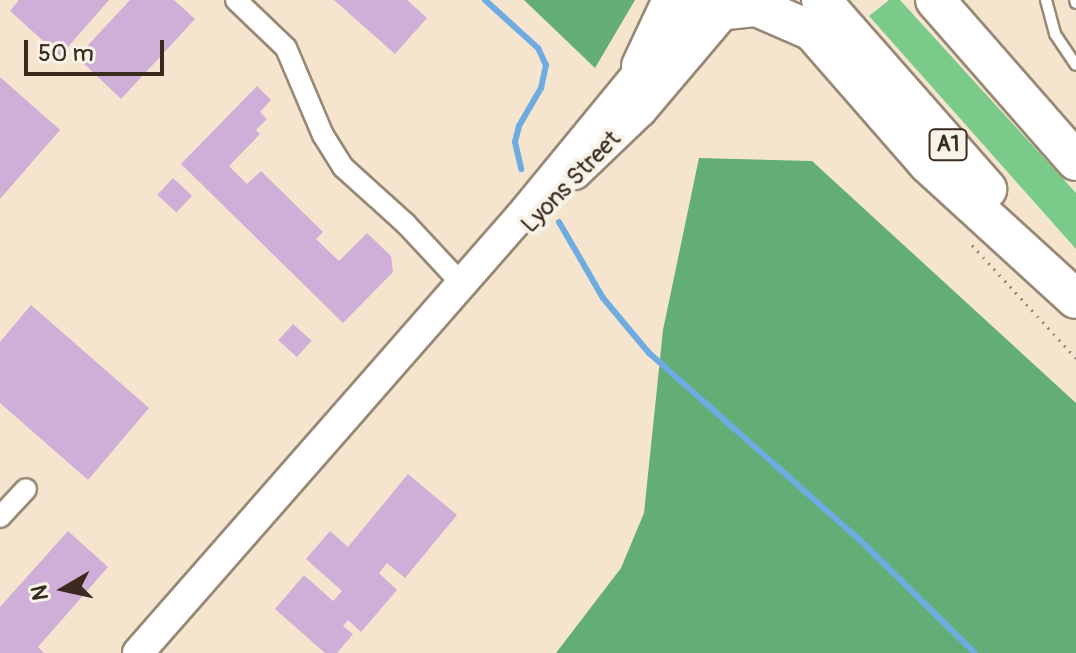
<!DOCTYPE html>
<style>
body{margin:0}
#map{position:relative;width:1076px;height:653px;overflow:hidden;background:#f5e5cf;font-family:Pangolin,sans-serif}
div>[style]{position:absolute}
.green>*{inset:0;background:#7aca8a}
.forest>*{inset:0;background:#63ae76}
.stream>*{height:6px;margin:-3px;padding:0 3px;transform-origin:3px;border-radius:3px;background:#6eabe0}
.building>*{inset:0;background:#cfafd8;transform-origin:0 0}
.path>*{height:3px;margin-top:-1.5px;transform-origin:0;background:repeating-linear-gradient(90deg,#988876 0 2px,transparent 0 8px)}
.roads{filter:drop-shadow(2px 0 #988876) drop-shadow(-2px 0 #988876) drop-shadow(0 2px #988876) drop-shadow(0 -2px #988876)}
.lane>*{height:10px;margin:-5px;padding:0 5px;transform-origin:5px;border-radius:5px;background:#fff}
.street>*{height:20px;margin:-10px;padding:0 10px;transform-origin:10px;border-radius:10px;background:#fff}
.secondary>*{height:30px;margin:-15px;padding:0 15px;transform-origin:15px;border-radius:15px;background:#fff}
.highway>*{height:38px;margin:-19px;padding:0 19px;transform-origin:19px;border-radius:19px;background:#fff}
span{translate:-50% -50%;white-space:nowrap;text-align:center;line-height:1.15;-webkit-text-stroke:8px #f7f3e8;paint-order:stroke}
.shield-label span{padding:2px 6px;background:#f7f3e8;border:2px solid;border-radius:6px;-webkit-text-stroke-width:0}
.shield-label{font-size:22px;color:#3b2a1e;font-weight:700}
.street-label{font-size:24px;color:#3b2a1e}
.north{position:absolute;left:24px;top:549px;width:80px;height:80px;-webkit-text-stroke:6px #f7f3e8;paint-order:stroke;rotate:261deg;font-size:22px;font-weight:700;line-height:32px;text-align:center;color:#3b2a1e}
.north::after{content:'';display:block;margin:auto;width:28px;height:36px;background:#3b2a1e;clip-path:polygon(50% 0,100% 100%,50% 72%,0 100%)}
.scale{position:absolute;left:24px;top:40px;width:140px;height:36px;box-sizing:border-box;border:4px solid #3b2a1e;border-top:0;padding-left:10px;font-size:24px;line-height:28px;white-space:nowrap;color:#3b2a1e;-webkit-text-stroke:6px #f7f3e8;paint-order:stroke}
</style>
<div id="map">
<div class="green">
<i style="clip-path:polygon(889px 0,900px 0,1076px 193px,1076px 249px,869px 16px)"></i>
</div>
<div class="forest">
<i style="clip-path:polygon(524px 0,635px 0,595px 68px)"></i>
<i style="clip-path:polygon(699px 158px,812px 161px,1076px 403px,1076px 653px,556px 653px,621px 568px,644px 513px,663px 330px)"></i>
</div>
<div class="stream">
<i style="left:485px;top:0;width:72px;rotate:42.2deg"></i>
<i style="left:538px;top:48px;width:19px;rotate:65deg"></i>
<i style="left:546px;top:65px;width:24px;rotate:102deg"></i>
<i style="left:541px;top:88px;width:44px;rotate:120.1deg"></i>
<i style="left:519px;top:126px;width:16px;rotate:104deg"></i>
<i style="left:515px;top:142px;width:28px;rotate:77deg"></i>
<i style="left:559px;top:222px;width:88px;rotate:59.9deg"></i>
<i style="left:603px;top:298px;width:72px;rotate:50.1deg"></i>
<i style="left:649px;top:353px;width:289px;rotate:41.6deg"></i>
<i style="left:865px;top:545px;width:154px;rotate:44.5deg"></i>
</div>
<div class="building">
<i style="clip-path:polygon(19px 0,109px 0,60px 56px,10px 11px)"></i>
<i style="clip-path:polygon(130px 0,174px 0,195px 19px,121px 99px,77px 57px)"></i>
<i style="clip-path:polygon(334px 0,407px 0,427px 18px,395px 54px)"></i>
<i style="clip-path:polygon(0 77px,60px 130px,0 199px)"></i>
<i style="clip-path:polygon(257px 86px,271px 100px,260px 112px,267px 119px,256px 130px,260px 134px,229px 166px,247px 184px,261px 171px,323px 232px,316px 239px,339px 261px,367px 233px,391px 256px,393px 272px,343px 323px,181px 164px)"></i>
<i style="left:173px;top:178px;width:26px;height:23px;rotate:43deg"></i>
<i style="clip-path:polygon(31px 305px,149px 408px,88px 480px,0 403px,0 342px)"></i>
<i style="left:293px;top:324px;width:25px;height:22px;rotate:42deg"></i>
<i style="clip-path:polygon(408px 474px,457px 515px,405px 578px,387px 563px,379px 573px,397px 590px,361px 632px,348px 620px,343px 626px,353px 634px,337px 653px,325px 653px,275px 609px,304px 575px,333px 601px,342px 591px,306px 559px,330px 531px,348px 547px)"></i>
<i style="clip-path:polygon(68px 531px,108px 567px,38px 647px,44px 653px,0 653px,0 607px)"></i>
</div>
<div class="path">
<i style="left:972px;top:245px;width:154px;rotate:47.4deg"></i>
</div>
<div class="roads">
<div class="lane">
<i style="left:1046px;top:0;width:35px;rotate:75deg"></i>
<i style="left:1055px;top:34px;width:37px;rotate:56deg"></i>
<i style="left:1075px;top:0;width:3px;rotate:72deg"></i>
</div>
<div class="street">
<i style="left:236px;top:0;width:69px;rotate:43.8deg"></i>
<i style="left:286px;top:48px;width:95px;rotate:67deg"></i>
<i style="left:323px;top:135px;width:38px;rotate:58deg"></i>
<i style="left:343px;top:167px;width:85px;rotate:42.1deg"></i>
<i style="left:406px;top:224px;width:81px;rotate:47deg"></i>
<i style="left:0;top:517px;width:38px;rotate:-47deg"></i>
</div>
<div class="secondary">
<i style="left:575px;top:174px;width:91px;rotate:-43.7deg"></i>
<i style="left:641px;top:111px;width:145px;rotate:-49.7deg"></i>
<i style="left:138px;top:653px;width:580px;rotate:-48.78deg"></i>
<i style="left:520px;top:217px;width:281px;rotate:-50.6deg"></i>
</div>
<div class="highway">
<i style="left:821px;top:0;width:252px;rotate:48.7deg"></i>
<i style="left:935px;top:0;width:214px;rotate:48.8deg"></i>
<i style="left:726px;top:10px;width:31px;rotate:-6deg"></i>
<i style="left:757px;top:7px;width:60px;rotate:23.6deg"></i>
<i style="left:812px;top:31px;width:176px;rotate:48.9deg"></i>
<i style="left:928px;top:164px;width:200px;rotate:42.4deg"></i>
<i style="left:641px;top:66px;width:73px;rotate:-64.8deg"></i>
</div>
</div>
<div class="shield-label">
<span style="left:948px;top:145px">A1</span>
</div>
<div class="street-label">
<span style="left:571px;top:182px;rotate:-46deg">Lyons Street</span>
</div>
<div class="north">N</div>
<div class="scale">50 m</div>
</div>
